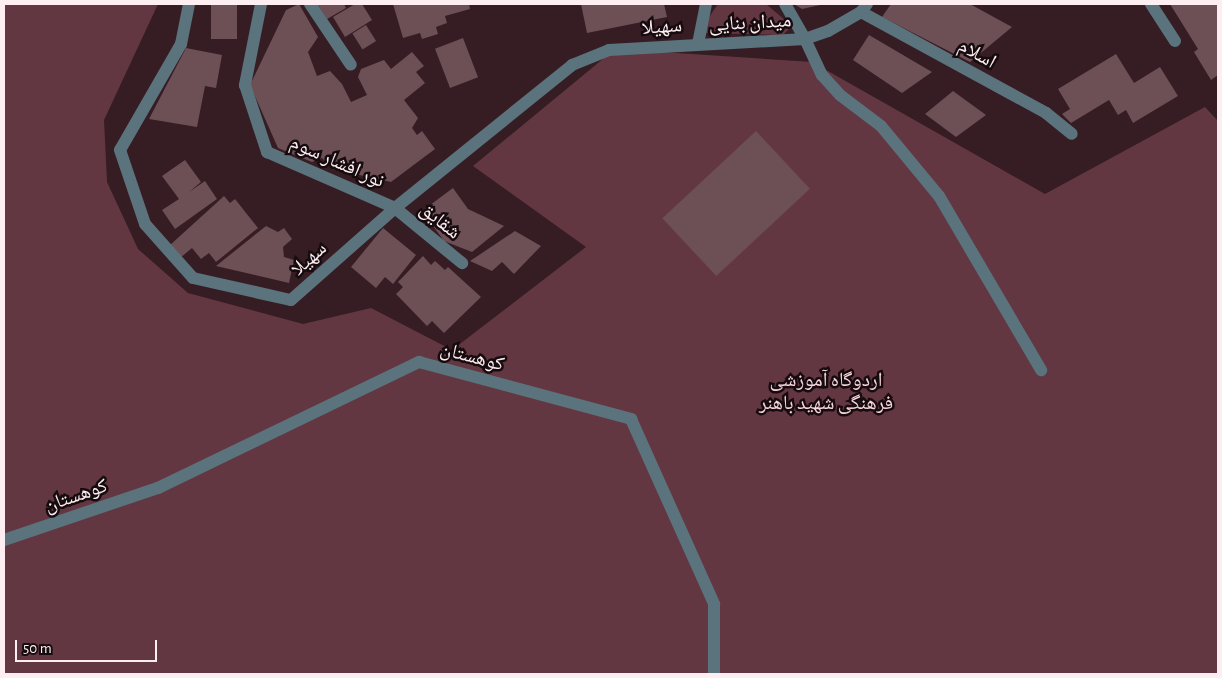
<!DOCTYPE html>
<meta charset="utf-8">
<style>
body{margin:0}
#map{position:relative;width:1222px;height:678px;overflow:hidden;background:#361d23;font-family:"Alegreya Sans","Noto Naskh Arabic",sans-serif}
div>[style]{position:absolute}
.green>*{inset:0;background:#633742}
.building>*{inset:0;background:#6d4f56;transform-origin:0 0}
.minor>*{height:12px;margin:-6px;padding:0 6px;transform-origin:6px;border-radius:6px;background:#5b737c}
span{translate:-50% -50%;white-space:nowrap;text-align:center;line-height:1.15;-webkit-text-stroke:5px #160b0e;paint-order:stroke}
.street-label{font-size:20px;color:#fdeef1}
.park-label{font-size:20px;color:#f8d5dc}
.frame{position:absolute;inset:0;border:5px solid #fdeef1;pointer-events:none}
.scale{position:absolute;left:15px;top:640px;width:142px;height:22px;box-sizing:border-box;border:2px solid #fdeef1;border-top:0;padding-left:6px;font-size:15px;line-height:18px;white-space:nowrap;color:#fdeef1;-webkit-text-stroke:4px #160b0e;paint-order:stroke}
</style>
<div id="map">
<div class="green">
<i style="clip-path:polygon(4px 4px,158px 4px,104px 120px,107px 182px,138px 249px,188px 293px,303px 324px,371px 308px,452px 350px,586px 247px,473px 166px,615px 49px,812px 62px,1045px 194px,1205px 107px,1218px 121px,1218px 674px,4px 674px)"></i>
<i style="clip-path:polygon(718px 4px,766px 4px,792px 26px,783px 35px,705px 33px,707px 20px)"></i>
</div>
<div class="building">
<i style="left:211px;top:4px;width:26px;height:35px"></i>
<i style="clip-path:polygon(299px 4px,318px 37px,308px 52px,317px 76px,330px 71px,342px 84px,351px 102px,367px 95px,358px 77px,361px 69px,384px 60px,391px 69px,412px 52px,424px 66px,416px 72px,425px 83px,404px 100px,418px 118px,412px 128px,417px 135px,422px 131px,435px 149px,391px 182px,333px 169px,322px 158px,312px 162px,278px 148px,250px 85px,286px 10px)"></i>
<i style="clip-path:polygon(317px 4px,344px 4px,346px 8px,327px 19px)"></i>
<i style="clip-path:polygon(355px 4px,362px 4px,372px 20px,345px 37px,333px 17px)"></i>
<i style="clip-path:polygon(393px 4px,469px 4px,470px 9px,445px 16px,447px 23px,436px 27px,438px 34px,422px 39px,420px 33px,403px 38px)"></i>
<i style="clip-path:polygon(581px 4px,664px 4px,667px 17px,587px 33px)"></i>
<i style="clip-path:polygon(794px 4px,820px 4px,820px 5px,802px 9px)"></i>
<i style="clip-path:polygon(891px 4px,970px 4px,1012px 27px,970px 62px,882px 17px)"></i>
<i style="clip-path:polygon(1170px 4px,1218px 4px,1218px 75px,1211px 80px,1194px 52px,1198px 49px)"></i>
<i style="left:366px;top:25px;width:19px;height:16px;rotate:58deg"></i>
<i style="clip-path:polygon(869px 35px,932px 72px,902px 93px,853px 60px)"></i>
<i style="left:463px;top:38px;width:42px;height:30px;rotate:69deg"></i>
<i style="clip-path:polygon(186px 48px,222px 55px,216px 88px,205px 86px,197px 127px,149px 119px)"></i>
<i style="clip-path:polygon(1116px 54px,1134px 83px,1160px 67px,1178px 96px,1133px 123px,1126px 110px,1118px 115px,1109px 100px,1071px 123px,1062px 114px,1070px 109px,1058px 89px)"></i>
<i style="clip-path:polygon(953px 91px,986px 115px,956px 137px,925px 114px)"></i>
<i style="left:756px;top:131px;width:79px;height:128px;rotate:47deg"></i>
<i style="clip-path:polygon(185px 160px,201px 182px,189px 192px,205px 181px,217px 199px,175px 229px,162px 210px,179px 199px,162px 176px)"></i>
<i style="clip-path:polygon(453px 188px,468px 209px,504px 226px,472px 252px,444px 241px,422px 211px)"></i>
<i style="clip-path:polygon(224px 196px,230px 203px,235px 199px,258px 228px,216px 262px,209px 253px,201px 259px,192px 248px,180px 258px,169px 246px)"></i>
<i style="clip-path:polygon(266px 226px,278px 232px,284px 228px,292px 239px,283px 247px,284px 257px,294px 260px,289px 283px,216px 266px)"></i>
<i style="clip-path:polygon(383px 228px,416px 255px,393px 284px,385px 277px,376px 288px,351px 267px)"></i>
<i style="clip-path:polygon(515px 231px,541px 246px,514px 274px,502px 262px,492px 271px,470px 261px)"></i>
<i style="clip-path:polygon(423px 256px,431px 265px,435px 261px,445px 270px,448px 267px,481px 297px,444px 333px,432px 321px,427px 326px,396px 294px,403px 287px,398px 282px)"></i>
</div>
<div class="minor">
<i style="left:189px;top:4px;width:41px;rotate:101.3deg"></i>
<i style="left:181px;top:44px;width:122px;rotate:119.9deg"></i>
<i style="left:120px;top:150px;width:78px;rotate:71.3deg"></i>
<i style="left:145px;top:224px;width:72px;rotate:48.4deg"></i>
<i style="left:193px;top:278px;width:100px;rotate:12.7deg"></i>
<i style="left:291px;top:300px;width:139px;rotate:-41.5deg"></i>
<i style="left:395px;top:208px;width:228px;rotate:-38.9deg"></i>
<i style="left:572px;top:65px;width:40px;rotate:-22deg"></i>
<i style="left:609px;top:50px;width:196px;rotate:-3.2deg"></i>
<i style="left:805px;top:39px;width:40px;rotate:-119.7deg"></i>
<i style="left:261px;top:4px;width:83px;rotate:101.2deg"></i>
<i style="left:245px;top:85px;width:71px;rotate:71.8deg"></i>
<i style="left:267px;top:152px;width:140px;rotate:23.6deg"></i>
<i style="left:395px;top:208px;width:87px;rotate:39.4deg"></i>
<i style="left:310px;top:4px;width:73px;rotate:56.1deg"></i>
<i style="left:867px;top:4px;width:10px;rotate:127deg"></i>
<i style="left:861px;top:12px;width:38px;rotate:150deg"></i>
<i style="left:828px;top:31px;width:24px;rotate:161deg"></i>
<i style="left:805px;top:39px;width:40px;rotate:65deg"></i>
<i style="left:822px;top:75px;width:27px;rotate:48deg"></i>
<i style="left:840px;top:95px;width:51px;rotate:37.1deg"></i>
<i style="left:881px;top:126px;width:91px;rotate:50.4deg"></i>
<i style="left:939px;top:196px;width:202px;rotate:59.6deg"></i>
<i style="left:1151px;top:4px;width:44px;rotate:57deg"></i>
<i style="left:861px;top:12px;width:211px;rotate:28.6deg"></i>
<i style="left:1046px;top:113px;width:33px;rotate:39deg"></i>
<i style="left:698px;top:44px;width:41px;rotate:-78.7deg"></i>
<i style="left:4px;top:540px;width:163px;rotate:-18.7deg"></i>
<i style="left:158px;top:488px;width:290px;rotate:-25.8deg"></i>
<i style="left:419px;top:362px;width:220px;rotate:15deg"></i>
<i style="left:631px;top:419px;width:203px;rotate:65.8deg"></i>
<i style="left:714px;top:604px;width:70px;rotate:90deg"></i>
</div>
<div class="street-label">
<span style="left:750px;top:23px;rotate:-3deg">میدان بنایی</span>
<span style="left:662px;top:27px;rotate:-4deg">سهیلا</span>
<span style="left:977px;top:54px;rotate:29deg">اسلام</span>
<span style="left:337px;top:162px;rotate:24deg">نور افشار سوم</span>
<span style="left:440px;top:221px;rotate:39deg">شقایق</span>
<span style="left:309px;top:259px;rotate:-42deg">سهیلا</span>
<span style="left:472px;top:357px;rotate:15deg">کوهستان</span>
<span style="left:76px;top:496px;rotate:-19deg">کوهستان</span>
</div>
<div class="park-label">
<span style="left:826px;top:392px">اردوگاه آموزشی<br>فرهنگی شهید باهنر</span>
</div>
<div class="frame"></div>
<div class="scale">50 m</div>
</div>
